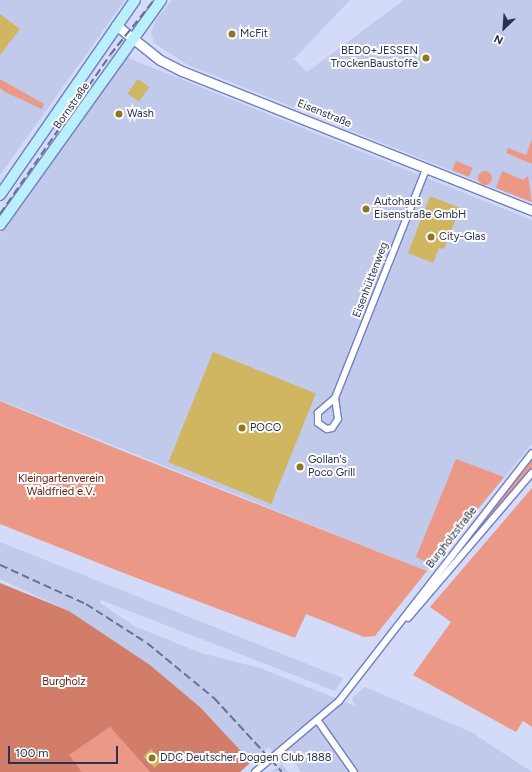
<!DOCTYPE html>
<meta charset="utf-8">
<style>
body{margin:0}
#map{position:relative;width:532px;height:772px;overflow:hidden;background:#d3dbf9;font-family:Figtree,sans-serif}
div>[style]{position:absolute}
.built>*{inset:0;background:#c1caea}
.green>*{inset:0;background:#eb9986;transform-origin:0 0}
.round{border-radius:50%}
.forest>*{inset:0;background:#d17d6a}
.building>*{inset:0;background:#d0b661;transform-origin:0 0}
.roads{filter:drop-shadow(1px 0 #707fc3) drop-shadow(-1px 0 #707fc3) drop-shadow(0 1px #707fc3) drop-shadow(0 -1px #707fc3)}
.street>*{height:6px;margin:-3px;padding:0 3px;transform-origin:3px;border-radius:3px;background:#fff}
.secondary>*{height:9px;margin:-4.5px;padding:0 4.5px;transform-origin:4.5px;border-radius:4.5px;background:#fff}
.primary>*{height:10px;margin:-5px;padding:0 5px;transform-origin:5px;border-radius:5px;background:#baf0fc}
.rail>*{height:2px;margin-top:-1px;transform-origin:0;background:repeating-linear-gradient(90deg,#68708d 0 8px,transparent 0 12px)}
.dots>*{width:11px;height:11px;translate:-50% -50%;box-sizing:border-box;border:2px solid #fdfdfd;border-radius:50%}
span{translate:-50% -50%;white-space:nowrap;text-align:center;line-height:1.15;-webkit-text-stroke:4px #fdfdfd;paint-order:stroke}
.poi-label{font-size:11px;color:#2b324f}
.left{translate:0 -50%;text-align:left}
.right{translate:-100% -50%;text-align:right}
.street-label{font-size:11px;color:#2b324f}
.park-label{font-size:11px;color:#661a0b}
.north{position:absolute;left:484px;top:8px;width:40px;height:40px;-webkit-text-stroke:3px #fdfdfd;paint-order:stroke;rotate:205deg;font-size:11px;font-weight:700;line-height:16px;text-align:center;color:#2b324f}
.north::after{content:'';display:block;margin:auto;width:14px;height:18px;background:#2b324f;clip-path:polygon(50% 0,100% 100%,50% 72%,0 100%)}
.scale{position:absolute;left:8px;top:746px;width:110px;height:18px;box-sizing:border-box;border:2px solid #2b324f;border-top:0;padding-left:5px;font-size:12px;line-height:14px;white-space:nowrap;color:#2b324f;-webkit-text-stroke:3px #fdfdfd;paint-order:stroke}
</style>
<div id="map">
<div class="built">
<i style="clip-path:polygon(0 0,125px 0,0 175px)"></i>
<i style="clip-path:polygon(172px 0,350px 0,294px 59px,307px 72px,404px 0,532px 0,532px 203px,188px 65px,154px 43px,151px 32px,157px 18px)"></i>
<i style="clip-path:polygon(126px 57px,532px 220px,532px 444px,427px 571px,0 400px,0 234px)"></i>
<i style="clip-path:polygon(0 542px,343px 678px,335px 691px,101px 600px,100px 603px,134px 626px,201px 653px,260px 668px,355px 706px,352px 698px,365px 687px,471px 732px,532px 772px,301px 772px,293px 760px,282px 764px,288px 772px,271px 772px,282px 764px,269px 747px,251px 762px,201px 708px,150px 665px,69px 611px,0 579px)"></i>
</div>
<div class="green">
<i style="clip-path:polygon(0 79px,44px 104px,42px 109px,5px 92px,0 88px)"></i>
<i style="clip-path:polygon(532px 139px,532px 164px,506px 153px,508px 148px,526px 155px)"></i>
<i style="left:456px;top:161px;width:18px;height:10px;rotate:22deg"></i>
<i class="round" style="left:478px;top:171px;width:14px;height:14px"></i>
<i style="clip-path:polygon(502px 171px,523px 180px,528px 176px,532px 202px,496px 188px)"></i>
<i style="clip-path:polygon(0 401px,130px 454px,427px 571px,375px 636px,364px 637px,306px 614px,295px 638px,121px 572px,0 524px)"></i>
<i style="clip-path:polygon(456px 459px,504px 477px,432px 565px,416px 557px)"></i>
<i style="clip-path:polygon(532px 460px,532px 468px,459px 554px,458px 552px)"></i>
<i style="clip-path:polygon(532px 488px,532px 727px,523px 721px,516px 732px,413px 675px,451px 622px,430px 607px)"></i>
<i style="clip-path:polygon(110px 727px,150px 772px,82px 772px,68px 755px)"></i>
</div>
<div class="forest">
<i style="clip-path:polygon(0 583px,69px 611px,150px 665px,201px 708px,251px 762px,240px 772px,150px 772px,110px 727px,69px 755px,82px 772px,0 772px)"></i>
</div>
<div class="building">
<i style="clip-path:polygon(0 14px,20px 29px,0 55px)"></i>
<i style="left:138px;top:79px;width:14px;height:18px;rotate:36deg"></i>
<i style="clip-path:polygon(430px 196px,460px 208px,444px 249px,439px 248px,433px 263px,408px 253px)"></i>
<i style="left:213px;top:352px;width:111px;height:119px;rotate:22deg"></i>
<i style="left:151px;top:749px;width:16px;height:11px;rotate:45deg"></i>
</div>
<div class="roads">
<div class="street">
<i style="left:335px;top:398px;width:23px;rotate:139deg"></i>
<i style="left:318px;top:413px;width:10px;rotate:90deg"></i>
<i style="left:318px;top:423px;width:11px;rotate:34deg"></i>
<i style="left:327px;top:429px;width:5px;rotate:-11deg"></i>
<i style="left:332px;top:428px;width:11px;rotate:-56deg"></i>
<i style="left:338px;top:419px;width:21px;rotate:-98deg"></i>
<i style="left:335px;top:398px;width:246px;rotate:-68.3deg"></i>
<i style="left:408px;top:618px;width:191px;rotate:-49.5deg"></i>
<i style="left:318px;top:721px;width:62px;rotate:54.8deg"></i>
<i style="left:255px;top:772px;width:110px;rotate:-40.2deg"></i>
<i style="left:339px;top:701px;width:314px;rotate:-52.1deg"></i>
</div>
<div class="secondary">
<i style="left:116px;top:25px;width:56px;rotate:38.5deg"></i>
<i style="left:160px;top:60px;width:25px;rotate:27deg"></i>
<i style="left:182px;top:71px;width:377px;rotate:21.7deg"></i>
</div>
<div class="primary">
<i style="left:0;top:195px;width:237px;rotate:-55.3deg"></i>
<i style="left:0;top:225px;width:277px;rotate:-54.4deg"></i>
</div>
</div>
<div class="rail">
<i style="left:0;top:214px;width:193px;rotate:-55.3deg"></i>
<i style="left:110px;top:55px;width:70px;rotate:-51.3deg"></i>
<i style="left:0;top:565px;width:94px;rotate:24.4deg"></i>
<i style="left:86px;top:604px;width:72px;rotate:32.6deg"></i>
<i style="left:147px;top:643px;width:87px;rotate:39.4deg"></i>
<i style="left:214px;top:698px;width:100px;rotate:47.4deg"></i>
</div>
<div class="dots">
<i style="left:232px;top:34px;background:#8f771d"></i>
<i style="left:426px;top:58px;background:#8f771d"></i>
<i style="left:119px;top:114px;background:#8f771d"></i>
<i style="left:366px;top:209px;background:#8f771d"></i>
<i style="left:431px;top:237px;background:#8f771d"></i>
<i style="left:242px;top:428px;background:#8f771d"></i>
<i style="left:300px;top:467px;background:#8f771d"></i>
<i style="left:152px;top:758px;background:#8f771d"></i>
</div>
<div class="poi-label">
<span class="left" style="left:240px;top:34px">McFit</span>
<span class="right" style="left:418px;top:58px">BEDO+JESSEN<br>TrockenBaustoffe</span>
<span class="left" style="left:127px;top:114px">Wash</span>
<span class="left" style="left:374px;top:209px">Autohaus<br>Eisenstraße GmbH</span>
<span class="left" style="left:439px;top:237px">City-Glas</span>
<span class="left" style="left:250px;top:428px">POCO</span>
<span class="left" style="left:308px;top:467px">Gollan's<br>Poco Grill</span>
<span class="left" style="left:160px;top:758px">DDC Deutscher Doggen Club 1888</span>
</div>
<div class="street-label">
<span style="left:72px;top:106px;rotate:-55deg">Bornstraße</span>
<span style="left:324px;top:114px;rotate:22deg">Eisenstraße</span>
<span style="left:371px;top:280px;rotate:-69deg">Eisenhüttenweg</span>
<span style="left:452px;top:538px;rotate:-52deg">Burgholzstraße</span>
</div>
<div class="park-label">
<span style="left:61px;top:486px">Kleingartenverein<br>Waldfried e.V.</span>
<span style="left:64px;top:682px">Burgholz</span>
</div>
<div class="north">N</div>
<div class="scale">100 m</div>
</div>
